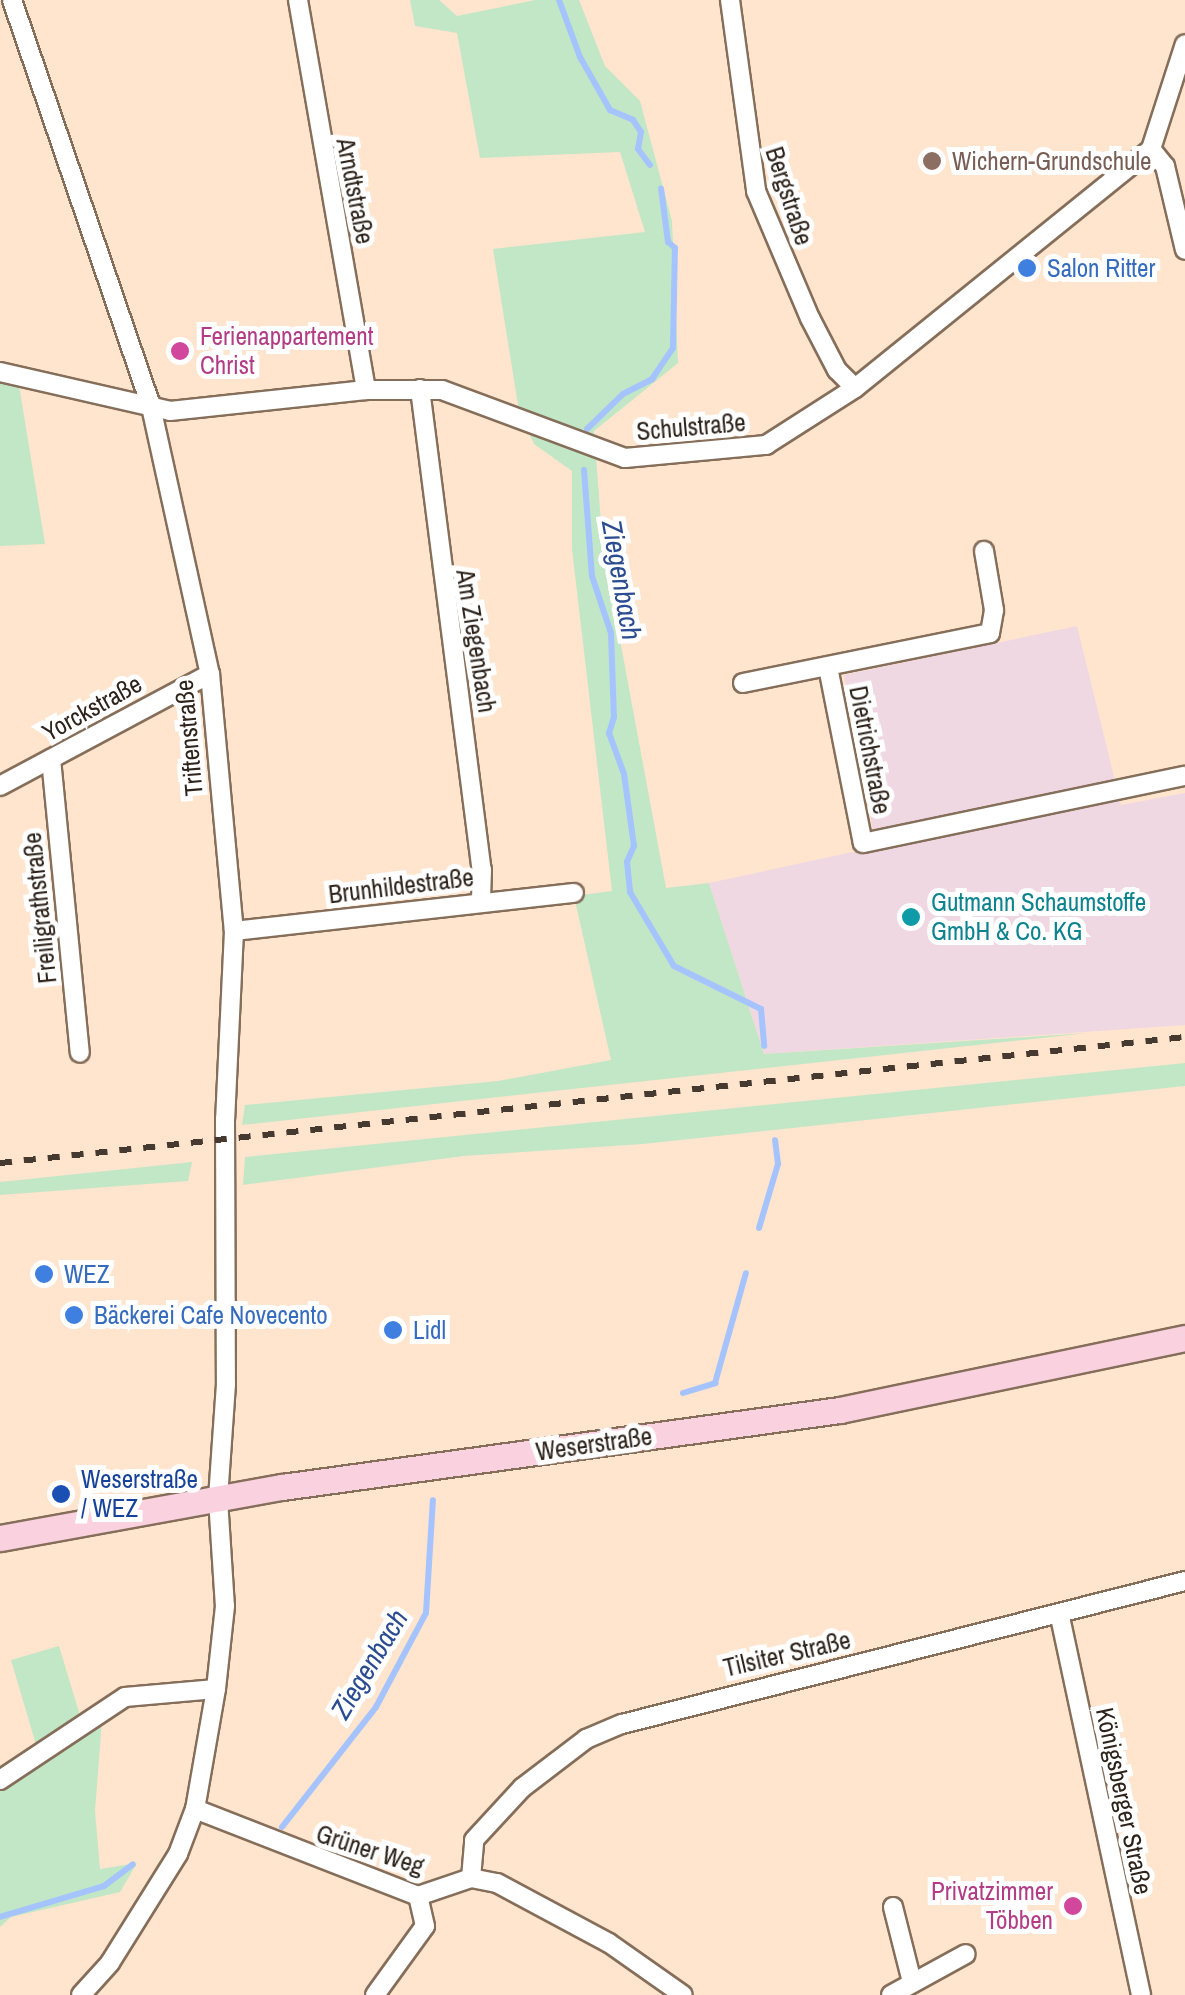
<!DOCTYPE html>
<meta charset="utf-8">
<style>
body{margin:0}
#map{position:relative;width:1185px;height:1995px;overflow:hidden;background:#ffe4ce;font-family:"Archivo Narrow",sans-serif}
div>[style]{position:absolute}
.industrial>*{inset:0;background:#f0d8e3}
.green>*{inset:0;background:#c2e7c6}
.stream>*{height:6px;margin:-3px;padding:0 3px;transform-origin:3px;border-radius:3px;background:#a5c3fe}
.roads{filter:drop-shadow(2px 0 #856e5a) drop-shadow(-2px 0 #856e5a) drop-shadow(0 2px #856e5a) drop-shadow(0 -2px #856e5a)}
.street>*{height:18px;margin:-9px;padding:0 9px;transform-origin:9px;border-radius:9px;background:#fff}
.secondary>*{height:25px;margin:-12.5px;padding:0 12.5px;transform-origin:12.5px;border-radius:12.5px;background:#fad1df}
.rail>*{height:6px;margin-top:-3px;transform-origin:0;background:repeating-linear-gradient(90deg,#463a30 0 12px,transparent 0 24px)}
.dots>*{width:28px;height:28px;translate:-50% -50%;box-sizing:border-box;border:5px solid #fff;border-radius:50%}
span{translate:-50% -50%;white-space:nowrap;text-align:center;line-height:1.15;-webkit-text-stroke:10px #fff;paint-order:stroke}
.education-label{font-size:25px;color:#785e54}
.left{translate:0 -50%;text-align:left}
.street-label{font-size:25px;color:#2d231b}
.shop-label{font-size:25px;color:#366cbe}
.hotel-label{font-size:25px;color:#b23c85}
.right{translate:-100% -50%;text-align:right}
.culture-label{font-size:25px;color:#0d838f}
.transit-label{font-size:25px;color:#164399}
.water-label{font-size:28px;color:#2c4c91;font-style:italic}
</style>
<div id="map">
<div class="industrial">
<i style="clip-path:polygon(1077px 626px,1121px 805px,1185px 793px,1185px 1025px,764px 1054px,709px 883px,876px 847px,844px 675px)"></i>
</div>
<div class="green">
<i style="clip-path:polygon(410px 0,439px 0,457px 16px,535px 0,579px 0,605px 66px,640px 101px,672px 221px,678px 363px,594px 431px,603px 548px,666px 888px,709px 883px,764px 1054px,1088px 1033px,242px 1125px,245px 1105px,498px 1081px,611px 1060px,574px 896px,612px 891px,572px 549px,572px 471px,534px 444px,519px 411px,493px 249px,645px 232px,620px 152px,480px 158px,457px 33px,415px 26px)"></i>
<i style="clip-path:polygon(0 377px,18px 379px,45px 544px,0 546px)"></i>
<i style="clip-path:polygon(1185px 1063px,1185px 1086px,643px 1144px,464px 1156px,243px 1185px,245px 1157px)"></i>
<i style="clip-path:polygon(192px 1162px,188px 1181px,0 1195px,0 1182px)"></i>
<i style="clip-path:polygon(59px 1646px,85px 1732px,102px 1720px,95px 1811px,100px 1869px,137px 1863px,120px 1892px,11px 1917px,0 1927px,0 1773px,37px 1748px,11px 1660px)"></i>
</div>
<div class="stream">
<i style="left:559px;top:0;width:61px;rotate:69.8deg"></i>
<i style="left:580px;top:57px;width:61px;rotate:60.5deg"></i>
<i style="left:610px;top:110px;width:25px;rotate:23deg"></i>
<i style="left:633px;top:120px;width:14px;rotate:56deg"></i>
<i style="left:641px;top:132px;width:17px;rotate:100deg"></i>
<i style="left:638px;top:149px;width:20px;rotate:53deg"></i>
<i style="left:587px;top:429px;width:50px;rotate:-44.2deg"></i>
<i style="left:623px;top:394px;width:33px;rotate:-27deg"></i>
<i style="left:652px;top:379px;width:37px;rotate:-56deg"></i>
<i style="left:673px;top:348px;width:100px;rotate:-88.9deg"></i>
<i style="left:675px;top:248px;width:9px;rotate:-139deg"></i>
<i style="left:668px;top:242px;width:54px;rotate:-97.4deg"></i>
<i style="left:584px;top:470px;width:106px;rotate:85.7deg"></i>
<i style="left:592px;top:576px;width:60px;rotate:71.6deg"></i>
<i style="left:611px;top:633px;width:84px;rotate:88deg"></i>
<i style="left:614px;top:717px;width:17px;rotate:107deg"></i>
<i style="left:609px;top:733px;width:44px;rotate:69.9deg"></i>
<i style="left:624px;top:774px;width:73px;rotate:82.1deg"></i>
<i style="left:634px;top:846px;width:17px;rotate:114deg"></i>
<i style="left:627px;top:862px;width:30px;rotate:84deg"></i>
<i style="left:630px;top:892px;width:86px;rotate:59.3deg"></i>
<i style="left:674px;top:966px;width:97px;rotate:26.3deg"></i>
<i style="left:761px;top:1009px;width:37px;rotate:85deg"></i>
<i style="left:759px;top:1228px;width:67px;rotate:-73.5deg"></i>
<i style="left:778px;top:1164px;width:24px;rotate:-97deg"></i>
<i style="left:683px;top:1393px;width:34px;rotate:-17deg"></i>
<i style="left:715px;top:1383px;width:114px;rotate:-74.3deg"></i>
<i style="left:282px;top:1827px;width:152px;rotate:-51.9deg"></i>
<i style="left:376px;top:1707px;width:106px;rotate:-62deg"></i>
<i style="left:426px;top:1613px;width:113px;rotate:-86.5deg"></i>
<i style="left:0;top:1917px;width:109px;rotate:-16.6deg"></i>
<i style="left:104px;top:1886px;width:36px;rotate:-37deg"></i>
</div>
<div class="roads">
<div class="street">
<i style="left:12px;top:0;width:425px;rotate:71.1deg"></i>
<i style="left:150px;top:402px;width:279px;rotate:77.6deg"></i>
<i style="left:210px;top:674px;width:258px;rotate:84.7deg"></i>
<i style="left:234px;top:931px;width:188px;rotate:92.7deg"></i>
<i style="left:225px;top:1119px;width:265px;rotate:89.8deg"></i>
<i style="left:226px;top:1384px;width:115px;rotate:94deg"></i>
<i style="left:218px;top:1499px;width:107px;rotate:86.3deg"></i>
<i style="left:225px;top:1606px;width:83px;rotate:96.2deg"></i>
<i style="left:216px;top:1689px;width:122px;rotate:99.9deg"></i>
<i style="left:195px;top:1809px;width:48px;rotate:110.7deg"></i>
<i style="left:178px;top:1854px;width:128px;rotate:122deg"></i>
<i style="left:110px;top:1963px;width:43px;rotate:132.2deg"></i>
<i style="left:298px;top:0;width:396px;rotate:80.1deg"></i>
<i style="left:730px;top:0;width:193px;rotate:82.2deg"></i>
<i style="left:756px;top:191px;width:138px;rotate:67deg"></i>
<i style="left:810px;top:318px;width:59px;rotate:62.6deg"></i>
<i style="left:837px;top:370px;width:25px;rotate:45deg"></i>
<i style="left:1151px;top:149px;width:22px;rotate:51deg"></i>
<i style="left:1165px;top:166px;width:86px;rotate:76.6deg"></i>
<i style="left:0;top:372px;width:174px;rotate:12.9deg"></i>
<i style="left:170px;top:411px;width:197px;rotate:-6.1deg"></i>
<i style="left:366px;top:390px;width:76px"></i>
<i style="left:442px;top:390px;width:195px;rotate:20.4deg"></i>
<i style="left:625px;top:458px;width:142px;rotate:-5.3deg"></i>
<i style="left:766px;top:445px;width:106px;rotate:-32.6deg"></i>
<i style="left:855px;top:388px;width:380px;rotate:-38.9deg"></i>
<i style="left:1151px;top:149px;width:110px;rotate:-72.1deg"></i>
<i style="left:420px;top:389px;width:485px;rotate:82.7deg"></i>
<i style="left:482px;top:870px;width:31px;rotate:92deg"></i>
<i style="left:828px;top:667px;width:179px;rotate:78.8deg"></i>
<i style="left:863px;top:843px;width:329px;rotate:-11.8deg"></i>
<i style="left:743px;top:683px;width:252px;rotate:-11.4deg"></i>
<i style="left:990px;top:633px;width:23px;rotate:-80deg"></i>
<i style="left:994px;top:610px;width:60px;rotate:-99.6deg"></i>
<i style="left:51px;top:759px;width:295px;rotate:84.4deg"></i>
<i style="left:0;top:786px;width:238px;rotate:-28.1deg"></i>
<i style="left:234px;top:931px;width:342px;rotate:-6.4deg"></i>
<i style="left:1060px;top:1617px;width:387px;rotate:77.9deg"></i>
<i style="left:0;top:1780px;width:150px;rotate:-33.6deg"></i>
<i style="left:125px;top:1697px;width:91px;rotate:-5deg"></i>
<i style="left:195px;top:1809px;width:239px;rotate:21.3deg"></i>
<i style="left:418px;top:1896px;width:56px;rotate:-18.8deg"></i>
<i style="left:471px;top:1878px;width:26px;rotate:11deg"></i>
<i style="left:497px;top:1883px;width:127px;rotate:28.2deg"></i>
<i style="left:609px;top:1943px;width:90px;rotate:35.1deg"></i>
<i style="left:471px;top:1878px;width:38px;rotate:-85deg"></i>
<i style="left:474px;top:1840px;width:71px;rotate:-47.3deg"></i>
<i style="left:522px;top:1788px;width:81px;rotate:-37.4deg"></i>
<i style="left:586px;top:1739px;width:39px;rotate:-23deg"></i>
<i style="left:622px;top:1724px;width:581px;rotate:-14.25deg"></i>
<i style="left:893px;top:1907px;width:77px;rotate:75.8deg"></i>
<i style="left:375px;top:1995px;width:85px;rotate:-54.1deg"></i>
<i style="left:425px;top:1926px;width:31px;rotate:-103deg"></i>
<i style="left:891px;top:1995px;width:85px;rotate:-28.7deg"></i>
</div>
<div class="secondary">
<i style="left:0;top:1538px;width:287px;rotate:-10.3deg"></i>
<i style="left:282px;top:1487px;width:563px;rotate:-7.86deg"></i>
<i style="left:840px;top:1410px;width:352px;rotate:-11.8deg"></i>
</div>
</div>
<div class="rail">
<i style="left:0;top:1163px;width:1192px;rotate:-6.07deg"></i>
</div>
<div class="dots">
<i style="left:932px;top:161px;background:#8d6e63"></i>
<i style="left:1027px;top:268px;background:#3f7fe0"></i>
<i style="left:180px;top:351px;background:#d1479c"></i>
<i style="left:911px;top:917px;background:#0f9aa8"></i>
<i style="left:44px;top:1274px;background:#3f7fe0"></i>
<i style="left:74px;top:1315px;background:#3f7fe0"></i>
<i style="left:393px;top:1330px;background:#3f7fe0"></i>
<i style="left:61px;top:1494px;background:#1a4fb4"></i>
<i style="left:1073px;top:1906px;background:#d1479c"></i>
</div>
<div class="education-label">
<span class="left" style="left:952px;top:161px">Wichern-Grundschule</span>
</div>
<div class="street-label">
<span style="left:355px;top:191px;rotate:79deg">Arndtstraße</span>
<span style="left:789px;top:196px;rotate:72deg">Bergstraße</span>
<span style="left:691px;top:427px;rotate:-5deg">Schulstraße</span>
<span style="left:476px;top:641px;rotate:81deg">Am Ziegenbach</span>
<span style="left:92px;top:708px;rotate:-29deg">Yorckstraße</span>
<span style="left:189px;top:738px;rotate:-95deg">Triftenstraße</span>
<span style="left:870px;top:750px;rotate:79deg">Dietrichstraße</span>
<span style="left:401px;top:886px;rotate:-7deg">Brunhildestraße</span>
<span style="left:40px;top:908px;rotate:-96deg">Freiligrathstraße</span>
<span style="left:594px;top:1444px;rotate:-8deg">Weserstraße</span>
<span style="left:787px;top:1654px;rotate:-13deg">Tilsiter Straße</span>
<span style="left:1124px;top:1801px;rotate:78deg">Königsberger Straße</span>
<span style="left:370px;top:1850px;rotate:18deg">Grüner Weg</span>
</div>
<div class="shop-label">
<span class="left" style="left:1047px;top:268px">Salon Ritter</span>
<span class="left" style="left:64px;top:1274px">WEZ</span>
<span class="left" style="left:94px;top:1315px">Bäckerei Cafe Novecento</span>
<span class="left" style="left:413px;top:1330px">Lidl</span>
</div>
<div class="hotel-label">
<span class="left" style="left:200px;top:351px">Ferienappartement<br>Christ</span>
<span class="right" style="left:1053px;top:1906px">Privatzimmer<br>Többen</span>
</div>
<div class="culture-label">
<span class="left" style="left:931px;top:917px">Gutmann Schaumstoffe<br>GmbH &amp; Co. KG</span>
</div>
<div class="transit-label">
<span class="left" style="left:81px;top:1494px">Weserstraße<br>/ WEZ</span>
</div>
<div class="water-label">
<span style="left:622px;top:580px;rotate:80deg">Ziegenbach</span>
<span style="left:369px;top:1664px;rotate:-59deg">Ziegenbach</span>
</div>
</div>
